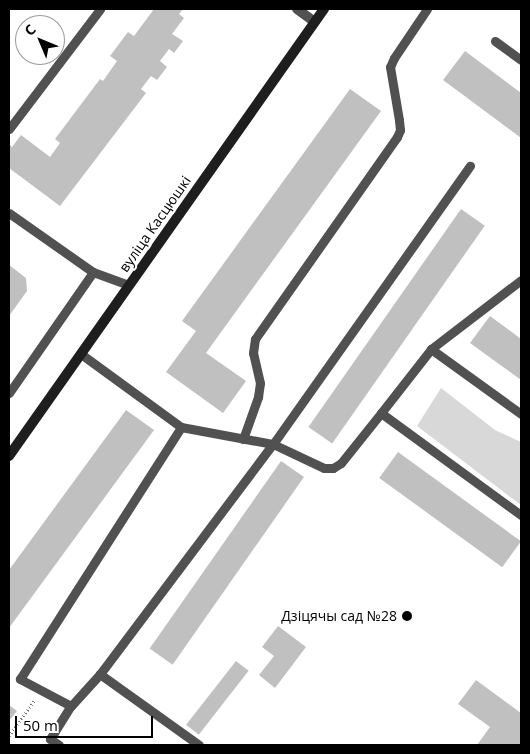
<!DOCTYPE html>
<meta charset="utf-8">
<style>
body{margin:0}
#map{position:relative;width:530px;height:754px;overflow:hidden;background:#fff;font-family:"Open Sans",sans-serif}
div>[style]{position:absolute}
.green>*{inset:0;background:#d8d8d8}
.building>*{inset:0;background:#c0c0c0;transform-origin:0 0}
.path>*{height:3px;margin-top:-1.5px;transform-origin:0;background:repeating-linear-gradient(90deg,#737373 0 1px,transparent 0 3.5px)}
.lane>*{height:9px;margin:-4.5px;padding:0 4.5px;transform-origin:4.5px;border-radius:4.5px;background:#515151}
.street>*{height:10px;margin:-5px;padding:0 5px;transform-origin:5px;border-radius:5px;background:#515151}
.secondary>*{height:10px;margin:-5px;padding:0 5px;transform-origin:5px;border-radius:5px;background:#1e1e1e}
.dots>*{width:14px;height:14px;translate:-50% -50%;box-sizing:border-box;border:2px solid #fff;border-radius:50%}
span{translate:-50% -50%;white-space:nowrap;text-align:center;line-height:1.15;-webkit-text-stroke:4px #fff;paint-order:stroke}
.street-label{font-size:14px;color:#000}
.poi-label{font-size:14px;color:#000}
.right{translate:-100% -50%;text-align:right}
.frame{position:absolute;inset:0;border:10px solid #000;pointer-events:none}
.north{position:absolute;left:15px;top:15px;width:50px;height:50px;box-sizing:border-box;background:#fff;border:1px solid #999;border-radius:50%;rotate:315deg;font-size:14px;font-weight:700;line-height:20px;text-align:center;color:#000}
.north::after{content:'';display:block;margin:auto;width:18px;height:22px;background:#000;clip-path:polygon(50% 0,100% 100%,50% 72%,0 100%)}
.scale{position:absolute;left:15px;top:716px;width:138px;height:22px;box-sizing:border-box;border:2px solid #000;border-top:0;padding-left:6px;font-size:15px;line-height:18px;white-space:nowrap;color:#000;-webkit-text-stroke:4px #fff;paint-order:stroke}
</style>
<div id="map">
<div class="green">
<i style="clip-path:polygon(441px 388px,495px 430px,521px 442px,521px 505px,417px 426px)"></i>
</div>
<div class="building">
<i style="clip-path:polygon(154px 9px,183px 9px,179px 14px,184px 18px,172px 34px,183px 41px,174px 53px,169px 49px,160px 61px,167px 67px,157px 80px,151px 76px,141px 89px,146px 93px,60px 206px,9px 168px,9px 144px,12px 147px,21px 135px,50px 157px,60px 143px,55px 139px,100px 79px,103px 81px,117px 61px,110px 56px,128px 32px,134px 36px)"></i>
<i style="clip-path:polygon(465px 51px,521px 93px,521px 138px,443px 80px)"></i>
<i style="clip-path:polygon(350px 89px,381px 111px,206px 353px,246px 381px,223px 413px,166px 372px,196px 331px,182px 321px)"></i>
<i style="left:461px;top:209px;width:29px;height:266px;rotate:35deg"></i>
<i style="clip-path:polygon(9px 265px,26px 278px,27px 291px,9px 316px)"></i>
<i style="clip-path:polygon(490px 316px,521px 339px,521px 380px,470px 343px)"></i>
<i style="clip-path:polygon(126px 410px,154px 430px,9px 628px,9px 570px)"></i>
<i style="left:398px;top:452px;width:152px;height:32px;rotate:36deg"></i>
<i style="left:281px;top:461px;width:28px;height:229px;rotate:35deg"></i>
<i style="clip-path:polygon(278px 626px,306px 647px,275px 688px,259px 675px,274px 656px,262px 647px)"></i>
<i style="left:236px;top:661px;width:16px;height:81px;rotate:38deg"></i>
<i style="clip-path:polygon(476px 680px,521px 713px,521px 745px,477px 745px,490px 727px,458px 704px)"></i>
<i style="clip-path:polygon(9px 705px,17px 711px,9px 721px)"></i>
</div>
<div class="path">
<i style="left:9px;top:736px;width:43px;rotate:-54.5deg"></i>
</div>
<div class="lane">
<i style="left:495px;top:41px;width:32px;rotate:36deg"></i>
<i style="left:9px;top:129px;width:151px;rotate:-52.8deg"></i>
<i style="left:9px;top:213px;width:103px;rotate:35.1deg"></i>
<i style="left:93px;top:272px;width:38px;rotate:20deg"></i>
<i style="left:431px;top:349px;width:111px;rotate:35.8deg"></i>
<i style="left:81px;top:354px;width:124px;rotate:36.1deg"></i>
<i style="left:181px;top:427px;width:94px;rotate:10.5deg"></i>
<i style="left:273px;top:444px;width:56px;rotate:25.2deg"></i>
<i style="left:324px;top:468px;width:9px"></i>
<i style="left:333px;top:468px;width:9px;rotate:-32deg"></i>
<i style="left:341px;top:463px;width:64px;rotate:-51.3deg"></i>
<i style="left:381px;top:413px;width:173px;rotate:36.1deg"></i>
<i style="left:9px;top:393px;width:147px;rotate:-55.2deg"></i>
<i style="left:381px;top:413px;width:81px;rotate:-52deg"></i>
<i style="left:431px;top:349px;width:113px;rotate:-37.5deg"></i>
<i style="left:243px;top:439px;width:45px;rotate:-70.3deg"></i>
<i style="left:258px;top:397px;width:14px;rotate:-82deg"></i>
<i style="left:260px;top:383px;width:31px;rotate:-103deg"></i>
<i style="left:253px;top:353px;width:14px;rotate:-82deg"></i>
<i style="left:255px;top:339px;width:247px;rotate:-54.9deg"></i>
<i style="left:397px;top:137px;width:8px;rotate:-67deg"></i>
<i style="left:400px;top:130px;width:10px;rotate:-96deg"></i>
<i style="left:399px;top:120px;width:54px;rotate:-99.6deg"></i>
<i style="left:390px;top:67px;width:10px;rotate:-66deg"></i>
<i style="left:394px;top:58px;width:59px;rotate:-56deg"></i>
<i style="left:71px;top:706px;width:43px;rotate:-47.8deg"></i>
<i style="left:59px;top:745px;width:11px;rotate:-146deg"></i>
<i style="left:50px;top:739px;width:39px;rotate:-58deg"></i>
<i style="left:71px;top:706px;width:58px;rotate:-152.1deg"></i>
<i style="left:20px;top:679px;width:299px;rotate:-57.4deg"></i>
<i style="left:199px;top:745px;width:122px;rotate:-144.4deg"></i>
<i style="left:100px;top:674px;width:288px;rotate:-53.1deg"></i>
<i style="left:273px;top:444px;width:341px;rotate:-54.7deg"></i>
</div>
<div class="street">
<i style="left:297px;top:9px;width:22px;rotate:36deg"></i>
</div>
<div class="secondary">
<i style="left:9px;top:456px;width:547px;rotate:-54.83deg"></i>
</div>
<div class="dots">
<i style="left:407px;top:616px;background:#000"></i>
</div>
<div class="street-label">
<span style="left:155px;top:224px;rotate:-55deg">вуліца Касцюшкі</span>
</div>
<div class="poi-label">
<span class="right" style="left:397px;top:616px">Дзіцячы сад №28</span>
</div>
<div class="frame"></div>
<div class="north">С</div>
<div class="scale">50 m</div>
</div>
